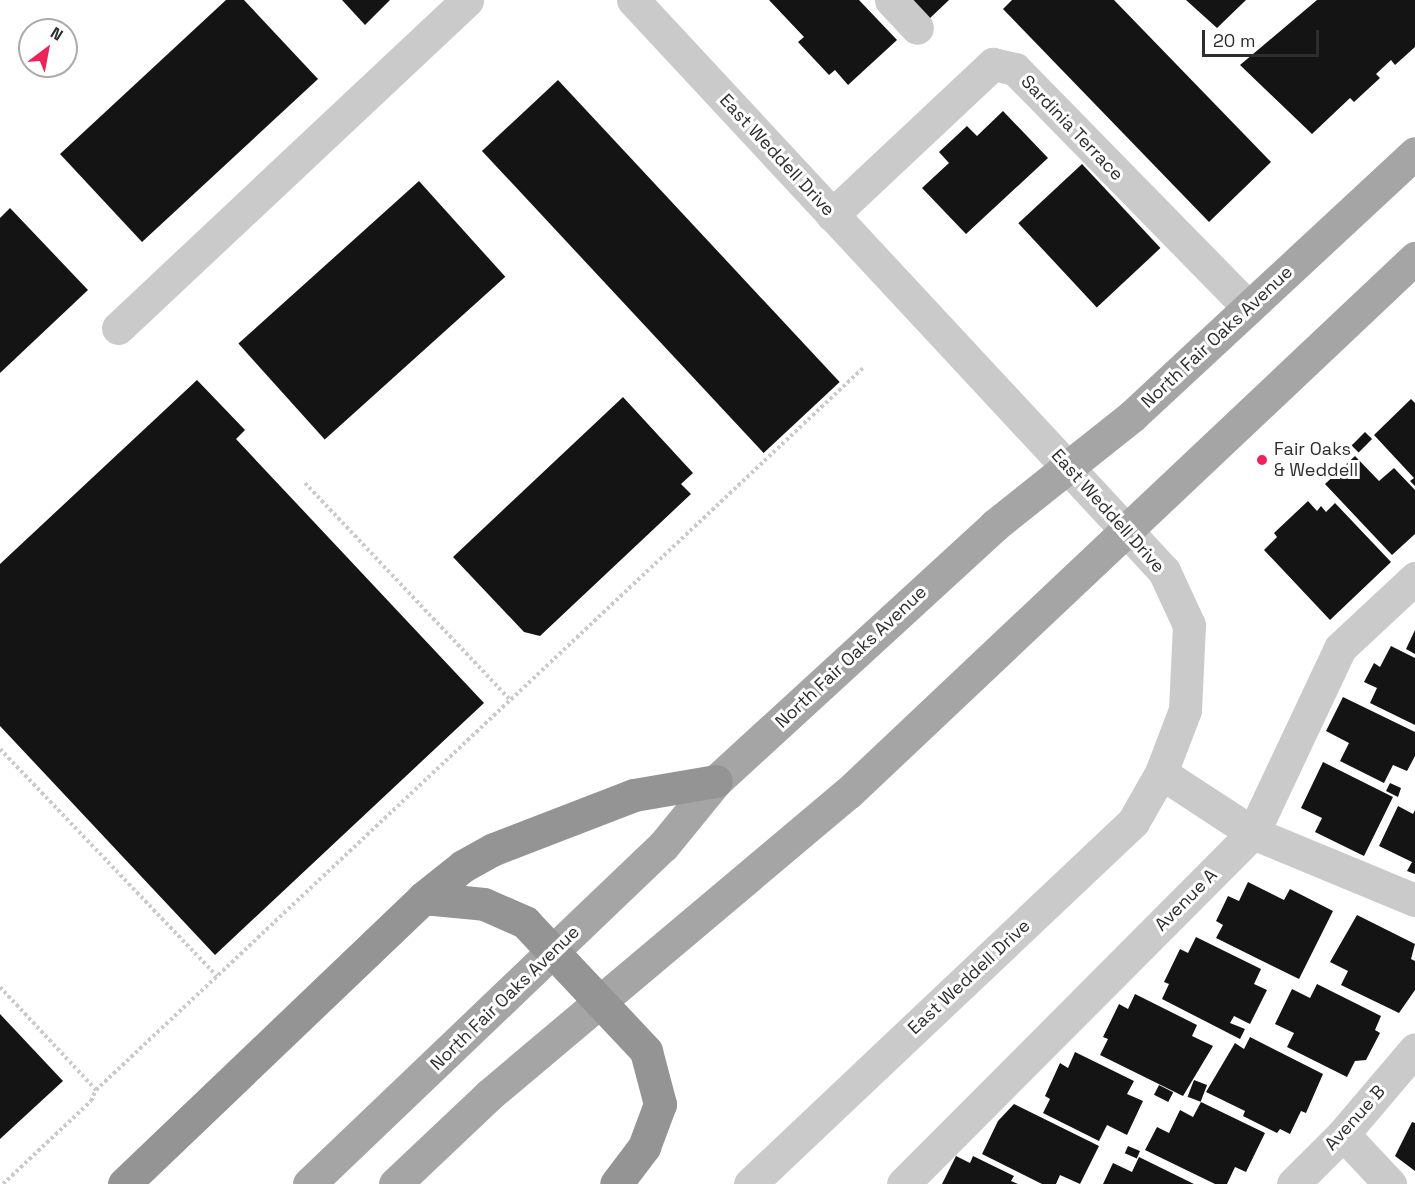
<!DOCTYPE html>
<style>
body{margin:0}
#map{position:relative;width:1415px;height:1184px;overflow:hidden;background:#fff;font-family:"Space Grotesk",sans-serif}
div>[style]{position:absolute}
.building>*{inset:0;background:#141414;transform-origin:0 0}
.path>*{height:4px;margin-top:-2px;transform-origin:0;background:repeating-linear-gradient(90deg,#cacaca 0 3px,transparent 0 6px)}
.minor>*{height:33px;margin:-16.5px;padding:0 16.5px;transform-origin:16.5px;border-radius:16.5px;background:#cacaca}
.major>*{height:33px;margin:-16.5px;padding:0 16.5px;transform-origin:16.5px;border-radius:16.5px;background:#a5a5a5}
.highway>*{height:33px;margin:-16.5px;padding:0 16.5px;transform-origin:16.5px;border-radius:16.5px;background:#949494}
.dots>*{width:16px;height:16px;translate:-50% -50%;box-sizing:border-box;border:3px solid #fff;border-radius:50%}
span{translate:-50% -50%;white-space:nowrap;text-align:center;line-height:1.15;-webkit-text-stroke:6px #fff;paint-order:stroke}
.street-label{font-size:18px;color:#2d2d2d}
.poi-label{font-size:18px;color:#2d2d2d}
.left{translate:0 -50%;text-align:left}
.north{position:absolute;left:18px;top:18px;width:60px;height:60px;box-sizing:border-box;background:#fff;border:2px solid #ababab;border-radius:50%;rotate:32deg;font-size:16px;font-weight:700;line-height:24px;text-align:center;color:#2d2d2d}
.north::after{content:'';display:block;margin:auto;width:21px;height:27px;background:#ef235b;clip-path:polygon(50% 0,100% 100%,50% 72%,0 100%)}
.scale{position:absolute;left:1202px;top:30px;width:117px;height:27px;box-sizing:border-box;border:3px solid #2d2d2d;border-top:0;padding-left:8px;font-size:18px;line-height:21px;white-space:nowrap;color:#2d2d2d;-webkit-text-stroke:4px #fff;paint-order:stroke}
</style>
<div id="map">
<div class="building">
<i style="clip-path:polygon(226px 0,244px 0,318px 79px,142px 242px,60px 154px)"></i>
<i style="clip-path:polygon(342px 0,390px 0,365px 25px)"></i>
<i style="clip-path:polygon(769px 0,859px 0,897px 40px,848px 85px,835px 70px,829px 75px,798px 42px,804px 37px)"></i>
<i style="clip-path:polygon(909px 0,949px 0,928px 20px)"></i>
<i style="clip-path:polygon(1012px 0,1114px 0,1271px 162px,1209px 222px,1003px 9px)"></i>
<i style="clip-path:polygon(1186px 0,1246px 0,1217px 28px)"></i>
<i style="clip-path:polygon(1317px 0,1415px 0,1415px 47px,1395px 65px,1391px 60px,1376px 74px,1380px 78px,1354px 102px,1350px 98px,1312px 134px,1240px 65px)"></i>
<i style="left:558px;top:80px;width:413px;height:104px;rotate:47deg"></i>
<i style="clip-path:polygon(1003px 111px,1048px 158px,966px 234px,922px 188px,949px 163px,939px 152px,967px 126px,977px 136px)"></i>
<i style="left:1082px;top:164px;width:115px;height:87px;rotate:47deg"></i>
<i style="left:419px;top:181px;width:129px;height:243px;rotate:48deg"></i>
<i style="clip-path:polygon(10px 208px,88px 290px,0 373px,0 218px)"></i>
<i style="clip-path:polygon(197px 380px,245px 430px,236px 439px,484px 703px,215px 955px,0 726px,0 564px)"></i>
<i style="clip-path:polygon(623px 397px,693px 473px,681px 484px,691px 494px,540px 636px,524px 632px,453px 557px)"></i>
<i style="clip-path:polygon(1411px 399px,1415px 403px,1415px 486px,1410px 481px,1414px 478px,1374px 435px)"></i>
<i style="left:1365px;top:432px;width:10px;height:19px;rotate:45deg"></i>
<i style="clip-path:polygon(1355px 456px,1379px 481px,1394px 468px,1415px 490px,1415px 534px,1392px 555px,1325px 484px)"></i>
<i style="clip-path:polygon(1308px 501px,1317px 511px,1321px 506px,1326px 512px,1335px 503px,1391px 562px,1330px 620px,1264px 550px,1277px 537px,1274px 533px)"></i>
<i style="clip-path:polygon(1415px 630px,1415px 654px,1406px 649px)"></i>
<i style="clip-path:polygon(1391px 646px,1415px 658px,1415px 725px,1370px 703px,1377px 688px,1364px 682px,1374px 663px,1380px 667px)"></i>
<i style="clip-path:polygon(1343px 697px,1415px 732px,1415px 756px,1407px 771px,1393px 765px,1384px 783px,1340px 761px,1349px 743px,1326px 731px)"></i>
<i style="clip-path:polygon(1323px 762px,1393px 797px,1364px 856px,1315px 832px,1322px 818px,1301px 808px)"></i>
<i style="clip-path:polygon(1390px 783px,1401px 788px,1398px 797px,1386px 791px)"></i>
<i style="clip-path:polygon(1398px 806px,1413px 814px,1415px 810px,1415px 874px,1407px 871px,1412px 862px,1379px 846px)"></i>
<i style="clip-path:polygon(1248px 882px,1284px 900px,1290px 889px,1333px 911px,1299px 979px,1216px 938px,1223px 925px,1216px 921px,1228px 896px,1239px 901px)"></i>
<i style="clip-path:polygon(1357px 915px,1415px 944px,1411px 959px,1415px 961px,1415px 990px,1399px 1013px,1341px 985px,1348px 971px,1330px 962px)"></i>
<i style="clip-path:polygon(1196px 937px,1261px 969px,1254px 984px,1267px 990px,1250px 1024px,1234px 1016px,1230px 1023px,1245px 1029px,1240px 1039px,1162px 999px,1169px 984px,1164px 982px,1180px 949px,1188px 953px)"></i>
<i style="clip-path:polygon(1317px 984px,1381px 1016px,1375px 1030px,1380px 1033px,1366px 1060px,1355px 1061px,1347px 1077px,1287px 1047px,1294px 1033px,1275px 1024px,1292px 989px,1310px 998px)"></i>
<i style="clip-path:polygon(1135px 994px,1197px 1025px,1192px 1036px,1213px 1046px,1183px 1096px,1100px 1055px,1108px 1039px,1103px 1037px,1119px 1004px,1128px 1009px)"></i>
<i style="clip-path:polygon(0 1014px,63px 1081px,0 1139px)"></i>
<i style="clip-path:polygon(1250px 1037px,1323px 1074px,1306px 1113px,1301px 1111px,1290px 1134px,1280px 1129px,1277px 1133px,1243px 1116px,1245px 1111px,1206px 1092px,1235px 1043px,1244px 1049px)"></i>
<i style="clip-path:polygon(1075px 1052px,1134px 1081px,1127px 1094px,1143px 1101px,1127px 1135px,1107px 1125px,1099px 1141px,1043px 1113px,1050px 1099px,1045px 1096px,1060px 1063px,1068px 1068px)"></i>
<i style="left:1194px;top:1080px;width:14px;height:18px;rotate:21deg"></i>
<i style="left:1159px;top:1085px;width:16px;height:11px;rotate:27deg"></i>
<i style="clip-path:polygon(1201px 1102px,1265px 1133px,1246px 1172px,1235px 1167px,1227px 1184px,1215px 1184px,1145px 1150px,1157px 1127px,1169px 1133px,1180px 1110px,1193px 1117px)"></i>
<i style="clip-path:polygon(1014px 1104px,1099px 1146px,1080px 1184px,1060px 1175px,1056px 1184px,1042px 1184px,982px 1154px,998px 1121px)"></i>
<i style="clip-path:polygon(1412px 1122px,1415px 1123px,1415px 1171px,1395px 1156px)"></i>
<i style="left:1128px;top:1146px;width:13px;height:8px;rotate:23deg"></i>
<i style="clip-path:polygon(956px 1156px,970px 1163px,973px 1156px,1014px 1176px,1011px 1181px,1018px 1184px,942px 1184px)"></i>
<i style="clip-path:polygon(1139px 1157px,1194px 1184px,1103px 1184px,1113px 1163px,1132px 1172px)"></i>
</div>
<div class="path">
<i style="left:305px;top:483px;width:299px;rotate:46.6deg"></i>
<i style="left:0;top:749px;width:314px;rotate:46.3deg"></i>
<i style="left:0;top:987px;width:141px;rotate:47deg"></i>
<i style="left:3px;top:1184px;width:121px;rotate:-43.3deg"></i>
<i style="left:91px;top:1101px;width:12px;rotate:-66deg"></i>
<i style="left:96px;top:1090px;width:1055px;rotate:-43.27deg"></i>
</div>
<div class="minor">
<i style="left:633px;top:0;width:780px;rotate:47.08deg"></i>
<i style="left:1164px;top:571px;width:60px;rotate:65.2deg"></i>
<i style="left:1189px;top:625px;width:85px;rotate:92.7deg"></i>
<i style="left:1185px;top:710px;width:67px;rotate:110.9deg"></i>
<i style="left:1161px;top:773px;width:56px;rotate:119.7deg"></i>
<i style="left:1133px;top:822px;width:527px;rotate:136.61deg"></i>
<i style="left:891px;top:0;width:38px;rotate:47deg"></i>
<i style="left:832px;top:215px;width:221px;rotate:-43.2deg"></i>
<i style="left:993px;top:64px;width:23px;rotate:13deg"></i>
<i style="left:1015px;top:69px;width:334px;rotate:45.6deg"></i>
<i style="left:118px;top:328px;width:479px;rotate:-43.2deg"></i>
<i style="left:1161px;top:773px;width:110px;rotate:33.1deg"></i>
<i style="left:1253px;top:833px;width:175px;rotate:22.5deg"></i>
<i style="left:1343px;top:1134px;width:69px;rotate:46.8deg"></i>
<i style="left:903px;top:1184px;width:496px;rotate:-45.1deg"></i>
<i style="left:1253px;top:833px;width:204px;rotate:-64.8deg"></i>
<i style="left:1340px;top:648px;width:103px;rotate:-43deg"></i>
<i style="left:1293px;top:1184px;width:71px;rotate:-45deg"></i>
<i style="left:1343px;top:1134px;width:111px;rotate:-49.7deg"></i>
</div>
<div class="major">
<i style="left:309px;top:1184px;width:489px;rotate:-43.7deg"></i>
<i style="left:663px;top:846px;width:84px;rotate:-50.8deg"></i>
<i style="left:716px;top:781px;width:379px;rotate:-42.5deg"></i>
<i style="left:995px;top:525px;width:175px;rotate:-38.5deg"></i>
<i style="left:1132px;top:416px;width:386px;rotate:-42.9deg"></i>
<i style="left:395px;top:1184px;width:129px;rotate:-43.4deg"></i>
<i style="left:489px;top:1095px;width:469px;rotate:-40.1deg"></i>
<i style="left:848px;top:793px;width:780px;rotate:-43.34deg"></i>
</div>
<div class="highway">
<i style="left:423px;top:898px;width:61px;rotate:5.6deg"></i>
<i style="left:484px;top:904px;width:45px;rotate:23.7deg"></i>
<i style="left:525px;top:922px;width:177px;rotate:46.8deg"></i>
<i style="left:646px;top:1051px;width:55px;rotate:75.2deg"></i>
<i style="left:660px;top:1104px;width:46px;rotate:110.4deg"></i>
<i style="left:644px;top:1147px;width:46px;rotate:127.1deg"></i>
<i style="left:124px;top:1184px;width:414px;rotate:-43.7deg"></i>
<i style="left:423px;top:898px;width:51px;rotate:-38.7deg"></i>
<i style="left:463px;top:866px;width:35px;rotate:-29deg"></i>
<i style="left:494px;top:849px;width:150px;rotate:-21.1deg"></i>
<i style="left:634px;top:795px;width:83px;rotate:-9.7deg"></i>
</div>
<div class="dots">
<i style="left:1262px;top:460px;background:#ef235b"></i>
</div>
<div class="street-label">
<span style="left:1072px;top:128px;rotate:46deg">Sardinia Terrace</span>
<span style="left:777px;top:155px;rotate:47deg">East Weddell Drive</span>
<span style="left:1217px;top:337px;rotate:-43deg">North Fair Oaks Avenue</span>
<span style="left:1108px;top:511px;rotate:48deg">East Weddell Drive</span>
<span style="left:851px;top:657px;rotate:-43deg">North Fair Oaks Avenue</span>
<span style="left:1186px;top:900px;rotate:-45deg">Avenue A</span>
<span style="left:969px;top:977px;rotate:-43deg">East Weddell Drive</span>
<span style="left:505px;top:998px;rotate:-44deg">North Fair Oaks Avenue</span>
<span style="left:1355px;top:1118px;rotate:-48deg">Avenue B</span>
</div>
<div class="poi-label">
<span class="left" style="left:1274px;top:460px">Fair Oaks<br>&amp; Weddell</span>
</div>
<div class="north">N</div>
<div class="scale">20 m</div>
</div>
